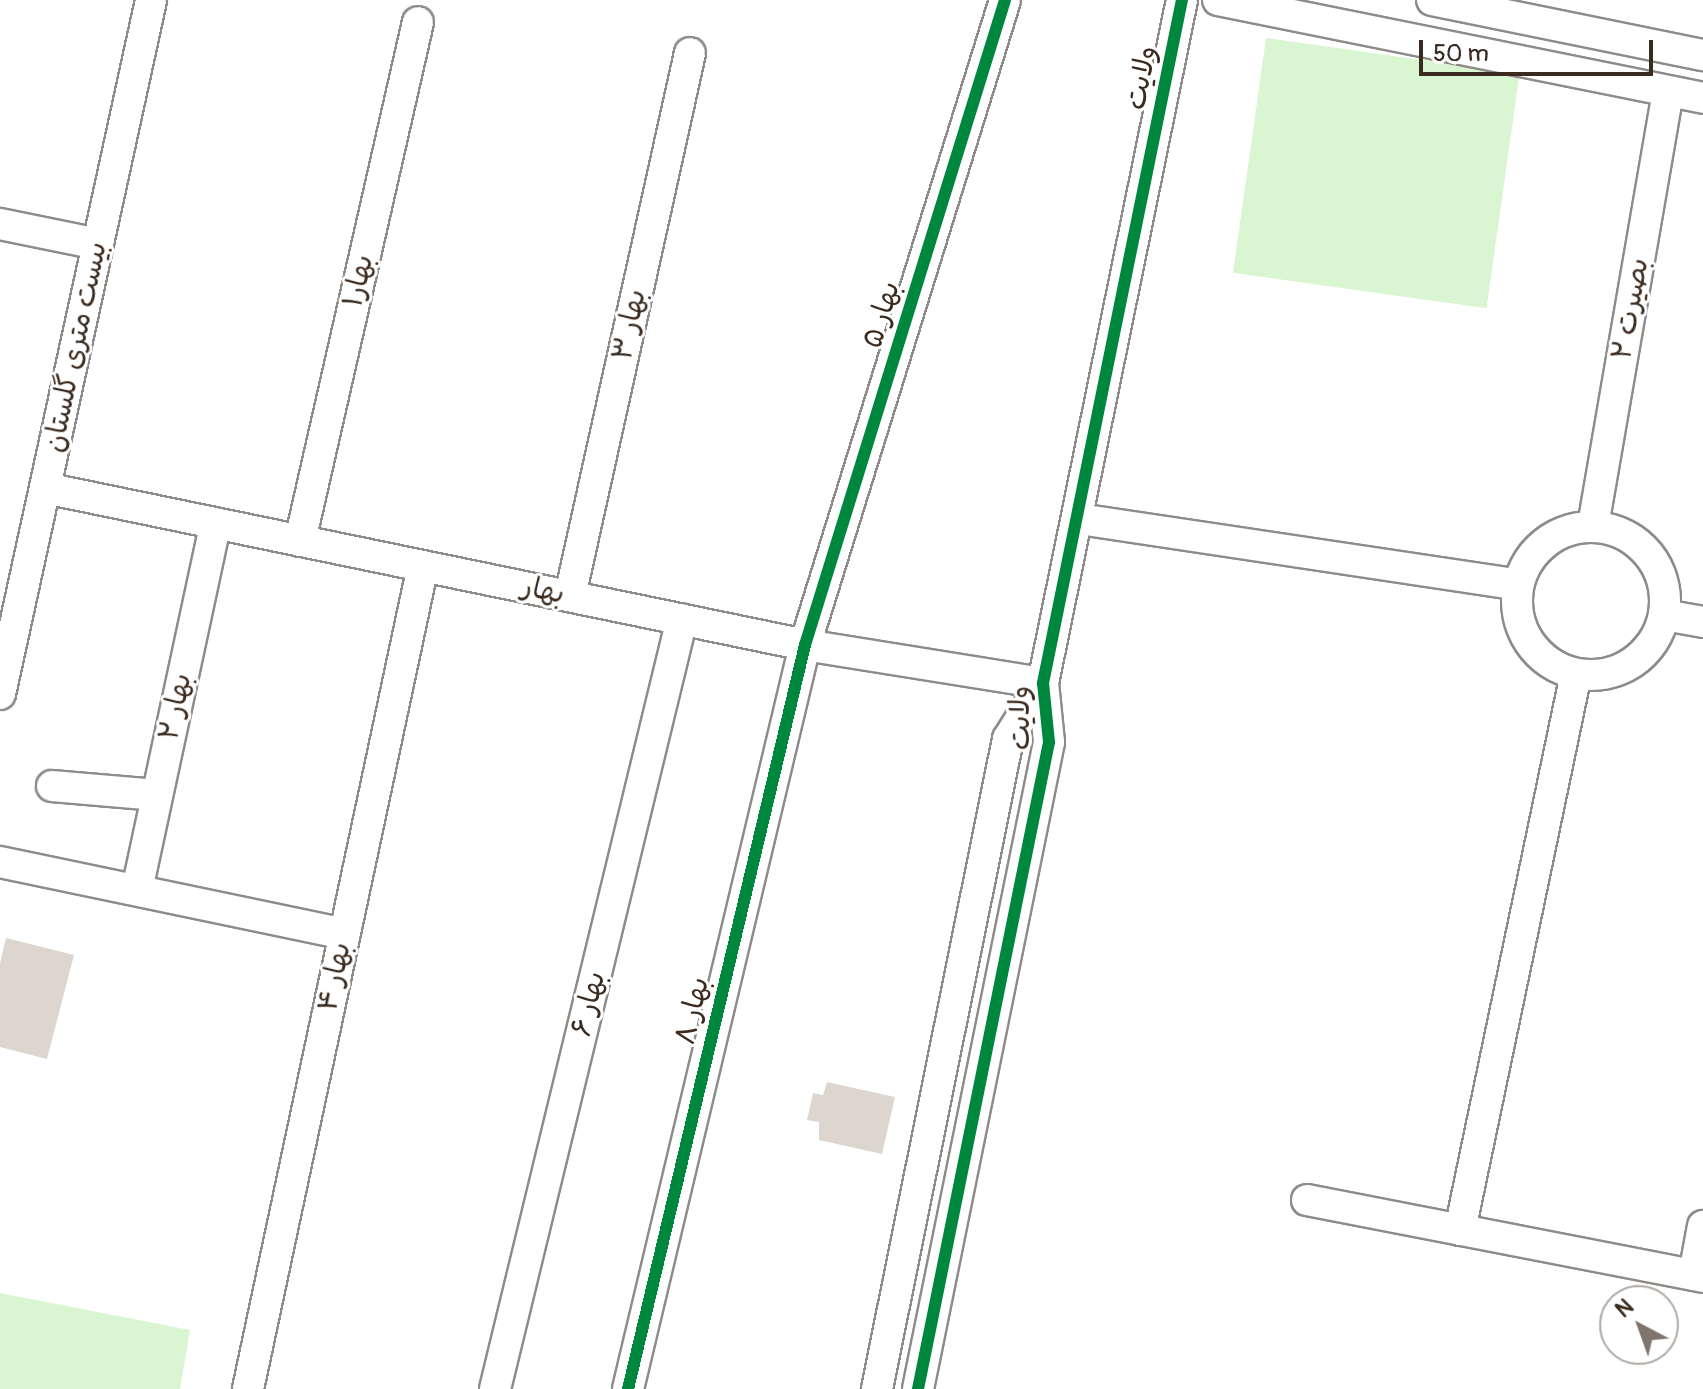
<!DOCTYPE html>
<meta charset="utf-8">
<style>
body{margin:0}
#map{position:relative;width:1703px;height:1389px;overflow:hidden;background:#fff;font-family:Pangolin,"Playpen Sans Arabic",sans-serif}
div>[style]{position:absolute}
.green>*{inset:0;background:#daf5d1;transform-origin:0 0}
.building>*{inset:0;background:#ddd6cf}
.roads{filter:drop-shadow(2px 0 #8e8b88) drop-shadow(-2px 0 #8e8b88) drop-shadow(0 2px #8e8b88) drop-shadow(0 -2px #8e8b88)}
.minor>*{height:30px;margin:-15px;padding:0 15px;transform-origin:15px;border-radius:15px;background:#fff}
.minor>.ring{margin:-15px;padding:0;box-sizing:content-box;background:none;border:30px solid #fff;border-radius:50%}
.cycleway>*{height:12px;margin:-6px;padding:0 6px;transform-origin:6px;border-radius:6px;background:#00873e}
span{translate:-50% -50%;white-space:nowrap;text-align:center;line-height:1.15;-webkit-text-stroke:6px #fff;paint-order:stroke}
.street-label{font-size:28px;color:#3b2a1e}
.north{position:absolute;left:1599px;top:1285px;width:80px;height:80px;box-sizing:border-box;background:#fff;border:2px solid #b1aaa5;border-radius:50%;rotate:319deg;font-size:22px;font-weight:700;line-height:32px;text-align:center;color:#3b2a1e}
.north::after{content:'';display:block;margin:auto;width:28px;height:36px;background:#80756d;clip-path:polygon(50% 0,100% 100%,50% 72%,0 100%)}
.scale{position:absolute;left:1419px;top:40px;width:234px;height:36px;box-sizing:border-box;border:4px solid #3b2a1e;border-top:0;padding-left:10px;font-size:24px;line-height:28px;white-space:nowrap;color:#3b2a1e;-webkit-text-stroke:6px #fff;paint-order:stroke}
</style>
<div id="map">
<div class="green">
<i style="left:1266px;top:38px;width:256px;height:237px;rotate:8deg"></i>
<i style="clip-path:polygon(0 1293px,190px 1330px,180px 1389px,0 1389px)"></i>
</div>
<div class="building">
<i style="clip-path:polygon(6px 938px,74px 955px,47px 1059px,0 1047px,0 963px)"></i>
<i style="clip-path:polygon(827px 1082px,895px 1097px,882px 1154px,819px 1140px,819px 1122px,807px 1120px,813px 1093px,823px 1095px)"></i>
</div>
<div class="roads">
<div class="minor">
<i style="left:1218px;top:0;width:495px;rotate:11.4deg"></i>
<i style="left:1432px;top:0;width:277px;rotate:11.5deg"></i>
<i style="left:0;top:224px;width:100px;rotate:11.5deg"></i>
<i style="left:45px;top:488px;width:776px;rotate:11.67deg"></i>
<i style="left:805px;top:645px;width:241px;rotate:9.1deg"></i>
<i style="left:1079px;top:519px;width:444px;rotate:8.5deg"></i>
<i style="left:1593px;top:526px;width:440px;rotate:-80.2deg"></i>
<i class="ring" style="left:1517px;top:527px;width:118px;height:118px"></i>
<i style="left:300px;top:541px;width:532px;rotate:-77.19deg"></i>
<i style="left:570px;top:596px;width:556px;rotate:-77.54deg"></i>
<i style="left:1664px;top:615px;width:40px;rotate:10deg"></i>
<i style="left:0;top:694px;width:710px;rotate:-77.72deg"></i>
<i style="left:52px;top:786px;width:105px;rotate:4.9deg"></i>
<i style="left:0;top:862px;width:352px;rotate:11.8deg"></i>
<i style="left:137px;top:890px;width:375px;rotate:-77.9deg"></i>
<i style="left:1307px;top:1200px;width:403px;rotate:11deg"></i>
<i style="left:1460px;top:1230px;width:568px;rotate:-78.22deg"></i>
<i style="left:1694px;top:1275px;width:50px;rotate:-79.6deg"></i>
<i style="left:248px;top:1389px;width:841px;rotate:-78deg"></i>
<i style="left:495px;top:1389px;width:792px;rotate:-76.35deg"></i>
<i style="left:628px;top:1389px;width:765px;rotate:-76.62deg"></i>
<i style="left:805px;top:645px;width:675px;rotate:-72.77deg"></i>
<i style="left:877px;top:1389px;width:663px;rotate:-78.61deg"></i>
<i style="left:1008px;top:739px;width:66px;rotate:-58deg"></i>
<i style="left:918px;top:1389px;width:660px;rotate:-78.55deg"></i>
<i style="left:1049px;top:742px;width:59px;rotate:-95.8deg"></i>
<i style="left:1043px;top:683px;width:697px;rotate:-78.5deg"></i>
</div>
</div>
<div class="cycleway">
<i style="left:628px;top:1389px;width:765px;rotate:-76.62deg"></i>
<i style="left:805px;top:645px;width:675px;rotate:-72.77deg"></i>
<i style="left:918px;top:1389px;width:660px;rotate:-78.55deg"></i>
<i style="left:1049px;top:742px;width:59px;rotate:-95.8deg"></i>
<i style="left:1043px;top:683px;width:697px;rotate:-78.5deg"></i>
</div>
<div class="street-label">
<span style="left:1142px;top:78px;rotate:-79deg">ولایت</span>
<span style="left:359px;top:281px;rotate:-77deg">بهار۱</span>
<span style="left:1631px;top:309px;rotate:-80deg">بصیرت ۲</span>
<span style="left:882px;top:315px;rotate:-73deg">بهار ۵</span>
<span style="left:630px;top:325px;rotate:-78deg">بهار ۳</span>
<span style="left:76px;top:347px;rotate:-78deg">بیست متری گلستان</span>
<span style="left:543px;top:591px;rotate:12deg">بهار</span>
<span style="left:176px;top:707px;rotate:-78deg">بهار ۲</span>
<span style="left:1021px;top:718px;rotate:-90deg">ولایت</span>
<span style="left:335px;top:977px;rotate:-78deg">بهار ۴</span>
<span style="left:589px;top:1004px;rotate:-76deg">بهار ۶</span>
<span style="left:693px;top:1011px;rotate:-77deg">بهار ۸</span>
</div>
<div class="north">N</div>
<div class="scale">50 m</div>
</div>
